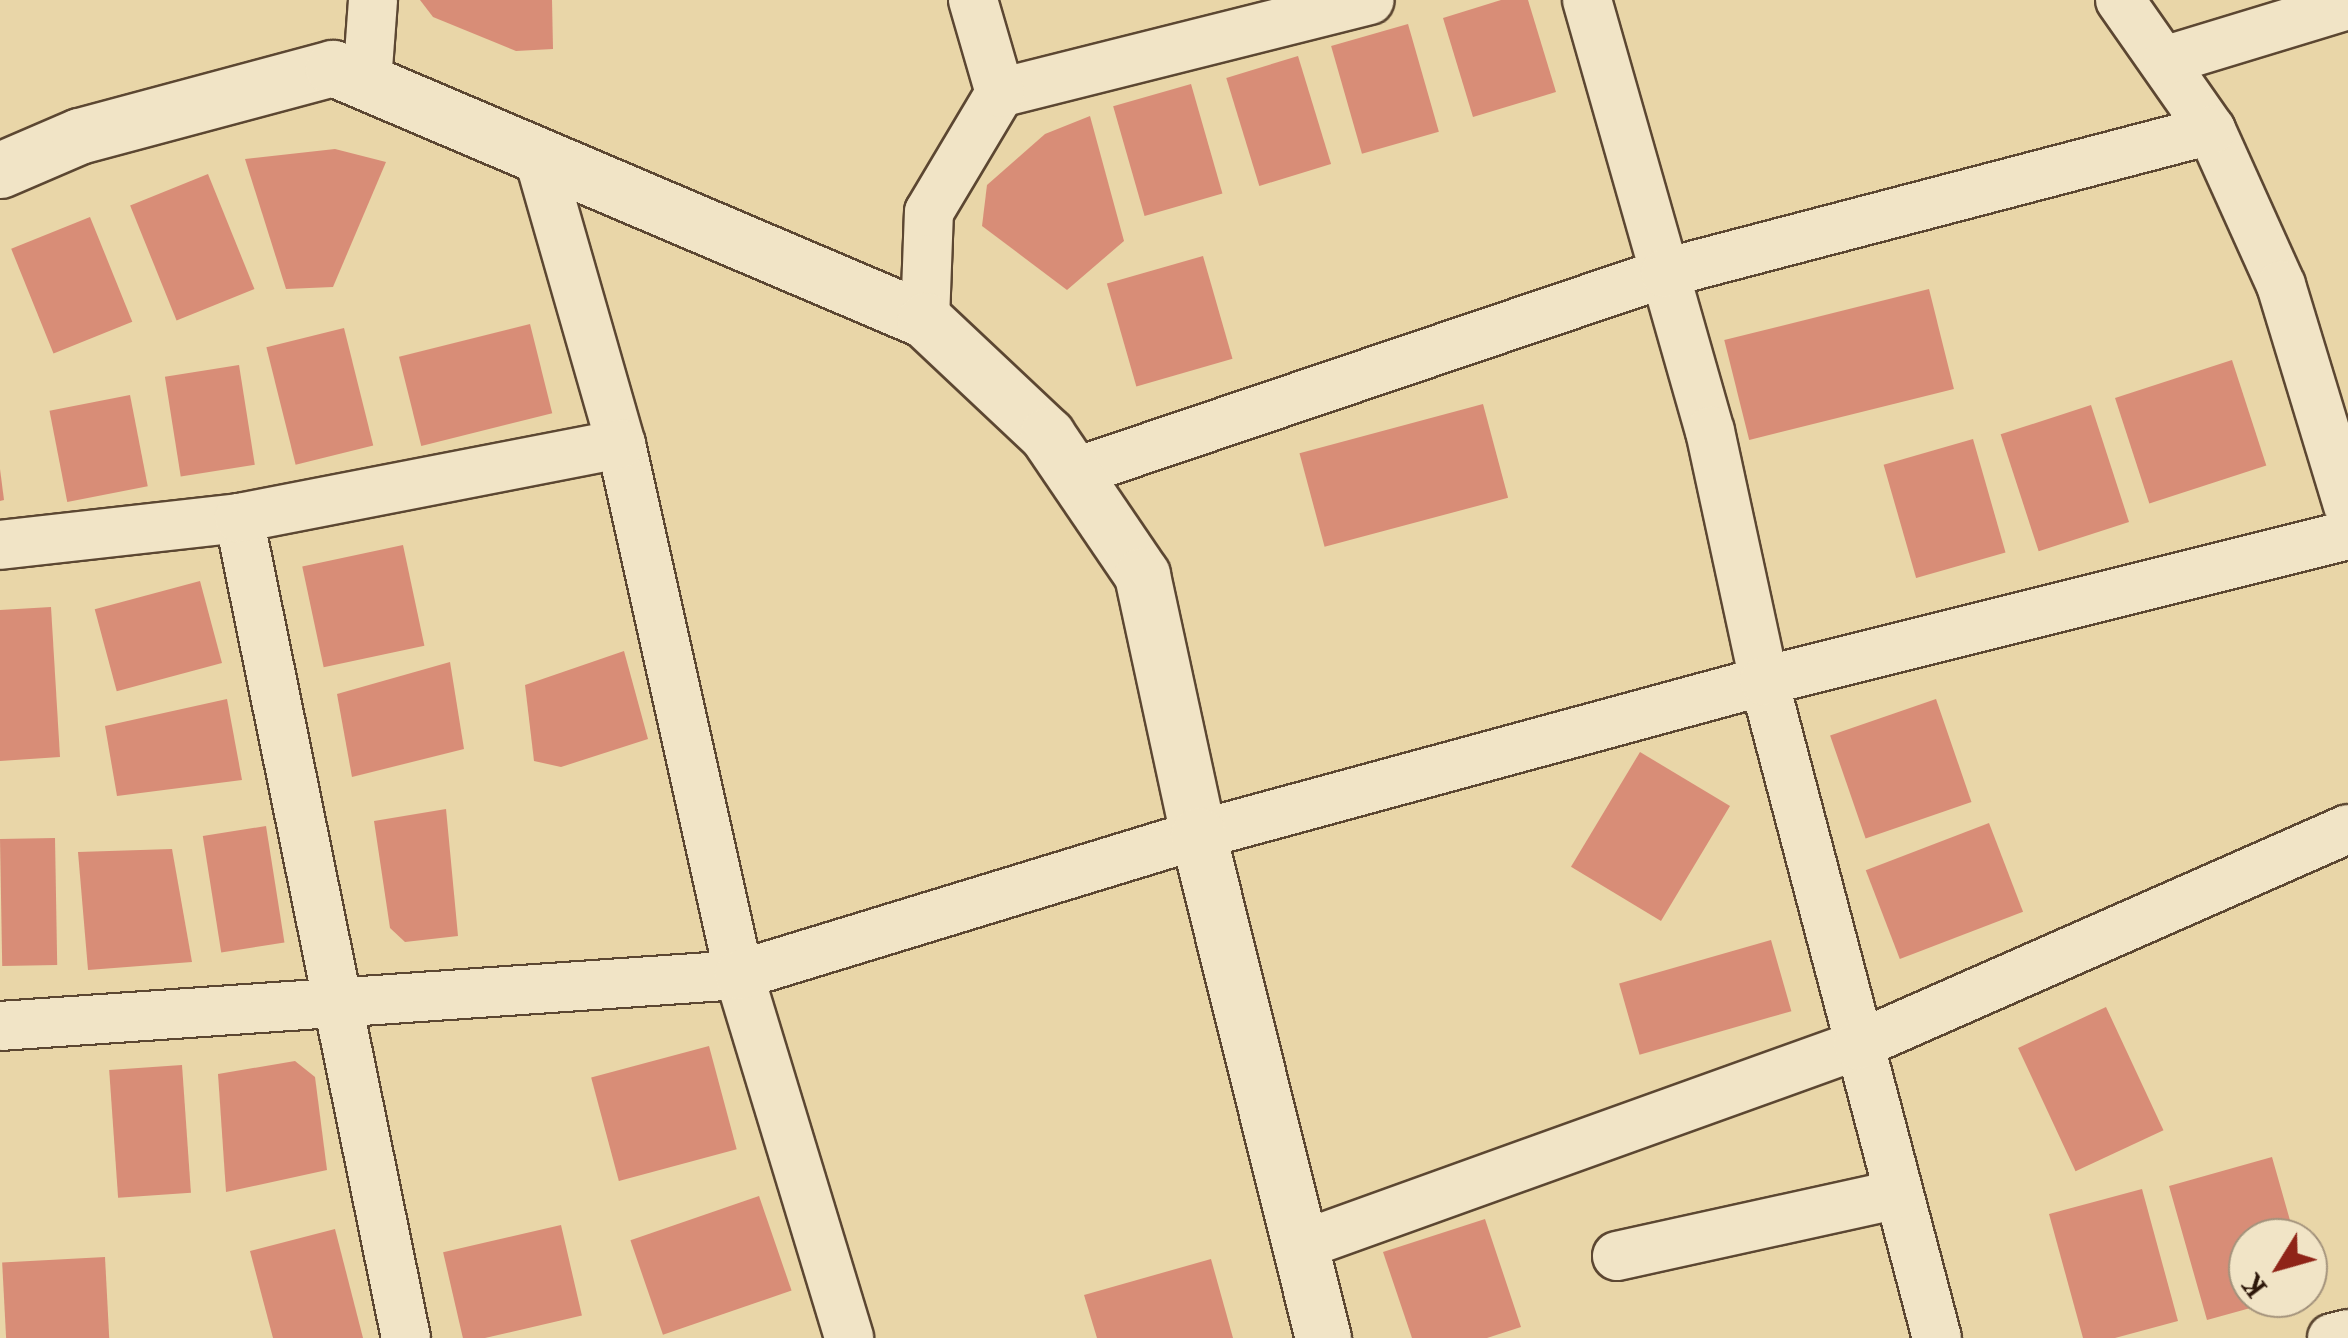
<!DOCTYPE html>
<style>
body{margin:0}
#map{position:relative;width:2348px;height:1338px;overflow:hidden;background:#e9d6a8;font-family:"IM FELL Double Pica",serif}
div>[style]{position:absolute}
.building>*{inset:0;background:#d88d77;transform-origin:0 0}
.roads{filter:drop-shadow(2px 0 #5c4732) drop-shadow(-2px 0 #5c4732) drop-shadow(0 2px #5c4732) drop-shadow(0 -2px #5c4732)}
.street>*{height:48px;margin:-24px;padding:0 24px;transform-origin:24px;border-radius:24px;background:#f1e4c6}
.secondary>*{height:55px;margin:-27.5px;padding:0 27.5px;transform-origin:27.5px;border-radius:27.5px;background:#f1e4c6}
span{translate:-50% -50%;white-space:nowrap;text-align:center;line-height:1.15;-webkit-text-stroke:8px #f1e4c6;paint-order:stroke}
.north{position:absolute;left:2228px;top:1218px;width:100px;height:100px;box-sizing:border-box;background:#f1e4c6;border:2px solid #a3927b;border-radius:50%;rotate:233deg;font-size:28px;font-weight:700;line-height:40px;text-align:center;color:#2d170a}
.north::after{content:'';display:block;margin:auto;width:35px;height:45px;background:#8f2418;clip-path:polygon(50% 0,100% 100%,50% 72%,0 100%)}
</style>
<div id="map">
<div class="building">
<i style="clip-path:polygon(420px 0,552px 0,553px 49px,516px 51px,433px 17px)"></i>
<i style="clip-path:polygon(1501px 0,1528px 0,1556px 92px,1473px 117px,1443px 18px)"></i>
<i style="left:1408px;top:24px;width:112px;height:80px;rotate:74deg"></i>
<i style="left:1298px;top:56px;width:113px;height:75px;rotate:73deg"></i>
<i style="left:1191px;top:84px;width:114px;height:81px;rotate:74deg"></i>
<i style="clip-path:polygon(1090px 116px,1124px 241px,1067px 290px,982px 226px,987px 185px,1045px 134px)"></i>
<i style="clip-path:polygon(335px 149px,386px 162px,333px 287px,286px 289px,245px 159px)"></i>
<i style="left:208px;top:174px;width:124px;height:84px;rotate:68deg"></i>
<i style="left:90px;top:217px;width:113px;height:85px;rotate:68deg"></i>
<i style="left:1203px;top:256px;width:107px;height:100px;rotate:74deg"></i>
<i style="left:1929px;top:289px;width:103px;height:211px;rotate:76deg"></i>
<i style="left:530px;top:324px;width:92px;height:135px;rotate:76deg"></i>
<i style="left:344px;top:328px;width:121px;height:80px;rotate:76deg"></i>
<i style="left:2232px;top:360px;width:111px;height:123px;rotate:72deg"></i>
<i style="left:239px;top:365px;width:101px;height:75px;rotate:81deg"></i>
<i style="left:130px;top:395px;width:93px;height:82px;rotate:79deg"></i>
<i style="left:1483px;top:404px;width:97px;height:190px;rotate:75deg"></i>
<i style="left:2091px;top:405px;width:123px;height:95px;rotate:72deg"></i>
<i style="left:1973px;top:439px;width:118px;height:93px;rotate:74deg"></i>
<i style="clip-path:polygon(0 469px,4px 500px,0 501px)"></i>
<i style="left:403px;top:545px;width:103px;height:103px;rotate:78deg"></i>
<i style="left:200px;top:581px;width:85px;height:109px;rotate:75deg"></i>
<i style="clip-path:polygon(51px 607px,60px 757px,0 761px,0 610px)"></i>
<i style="clip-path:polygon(624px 651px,648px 739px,561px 767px,534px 761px,525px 685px)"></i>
<i style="clip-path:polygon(450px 662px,464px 749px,352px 777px,337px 694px)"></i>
<i style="clip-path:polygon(227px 699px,242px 780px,117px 796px,105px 726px)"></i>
<i style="left:1936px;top:699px;width:109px;height:112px;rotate:71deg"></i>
<i style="left:1640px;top:752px;width:105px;height:134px;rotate:31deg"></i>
<i style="clip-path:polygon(446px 809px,458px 936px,405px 942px,390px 928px,374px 821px)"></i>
<i style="left:1989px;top:823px;width:95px;height:132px;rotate:69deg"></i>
<i style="left:266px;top:826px;width:118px;height:64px;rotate:81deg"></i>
<i style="left:55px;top:838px;width:127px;height:55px;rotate:89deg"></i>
<i style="clip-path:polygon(172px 849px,192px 962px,88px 970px,78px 852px)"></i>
<i style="left:1771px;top:940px;width:74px;height:158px;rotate:74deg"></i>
<i style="left:2106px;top:1007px;width:136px;height:97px;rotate:65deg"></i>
<i style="left:709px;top:1046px;width:107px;height:122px;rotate:75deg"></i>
<i style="clip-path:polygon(295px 1061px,315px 1077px,327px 1170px,226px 1192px,218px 1074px)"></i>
<i style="left:182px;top:1065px;width:128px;height:73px;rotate:86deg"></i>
<i style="clip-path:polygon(2272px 1157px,2295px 1238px,2248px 1238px,2248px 1298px,2283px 1299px,2207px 1320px,2169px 1186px)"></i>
<i style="clip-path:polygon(2142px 1189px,2178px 1321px,2115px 1338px,2083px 1338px,2049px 1214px)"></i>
<i style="left:759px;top:1196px;width:100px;height:136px;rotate:71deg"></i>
<i style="clip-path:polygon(1485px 1219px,1521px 1327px,1487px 1338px,1412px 1338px,1383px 1252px)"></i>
<i style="left:561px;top:1225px;width:93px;height:121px;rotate:77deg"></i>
<i style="clip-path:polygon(335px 1229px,363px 1338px,273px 1338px,250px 1251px)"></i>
<i style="left:105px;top:1257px;width:81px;height:103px;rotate:87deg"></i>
<i style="clip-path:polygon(1211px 1259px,1233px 1338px,1097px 1338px,1084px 1295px)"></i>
</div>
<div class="roads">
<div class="street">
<i style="left:1587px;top:0;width:448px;rotate:74.1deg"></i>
<i style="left:1710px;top:431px;width:256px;rotate:77.8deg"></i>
<i style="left:1764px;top:681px;width:679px;rotate:75.25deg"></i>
<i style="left:2120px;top:0;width:159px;rotate:55deg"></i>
<i style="left:2211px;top:130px;width:170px;rotate:65.7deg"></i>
<i style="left:2281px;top:285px;width:231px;rotate:73.1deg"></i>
<i style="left:2167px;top:60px;width:189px;rotate:-16.9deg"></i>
<i style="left:367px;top:82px;width:82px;rotate:-85.8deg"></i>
<i style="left:1000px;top:93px;width:381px;rotate:-14.1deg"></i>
<i style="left:538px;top:155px;width:301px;rotate:74deg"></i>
<i style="left:621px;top:444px;width:544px;rotate:77.47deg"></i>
<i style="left:739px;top:975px;width:379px;rotate:73.1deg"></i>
<i style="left:925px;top:320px;width:108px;rotate:-87.9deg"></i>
<i style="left:929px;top:212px;width:139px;rotate:-59.2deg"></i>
<i style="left:1000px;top:93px;width:97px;rotate:-106.2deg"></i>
<i style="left:1073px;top:473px;width:625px;rotate:-18.67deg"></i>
<i style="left:1665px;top:273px;width:564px;rotate:-14.68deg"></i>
<i style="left:239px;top:518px;width:837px;rotate:78.49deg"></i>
<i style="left:0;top:545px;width:241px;rotate:-6.4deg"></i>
<i style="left:239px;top:518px;width:389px;rotate:-11deg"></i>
<i style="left:0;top:1026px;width:741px;rotate:-3.95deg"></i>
<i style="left:739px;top:975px;width:480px;rotate:-17deg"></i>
<i style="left:1198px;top:835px;width:587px;rotate:-15.22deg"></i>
<i style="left:1764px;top:681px;width:602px;rotate:-14.04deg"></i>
<i style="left:1302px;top:1245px;width:591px;rotate:-19.78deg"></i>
<i style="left:1858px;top:1045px;width:535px;rotate:-23.79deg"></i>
<i style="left:1617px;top:1256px;width:285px;rotate:-12.4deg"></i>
<i style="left:2332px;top:1338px;width:16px;rotate:-14deg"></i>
</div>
<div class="secondary">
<i style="left:0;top:170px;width:86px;rotate:-23.3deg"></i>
<i style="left:79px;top:136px;width:263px;rotate:-15deg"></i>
<i style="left:333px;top:68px;width:643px;rotate:23.06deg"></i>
<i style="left:925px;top:320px;width:168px;rotate:43.3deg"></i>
<i style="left:1047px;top:435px;width:169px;rotate:55.8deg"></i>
<i style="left:1142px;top:575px;width:266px;rotate:77.8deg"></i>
<i style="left:1198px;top:835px;width:518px;rotate:76.04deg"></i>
</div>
</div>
<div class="north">K</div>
</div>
